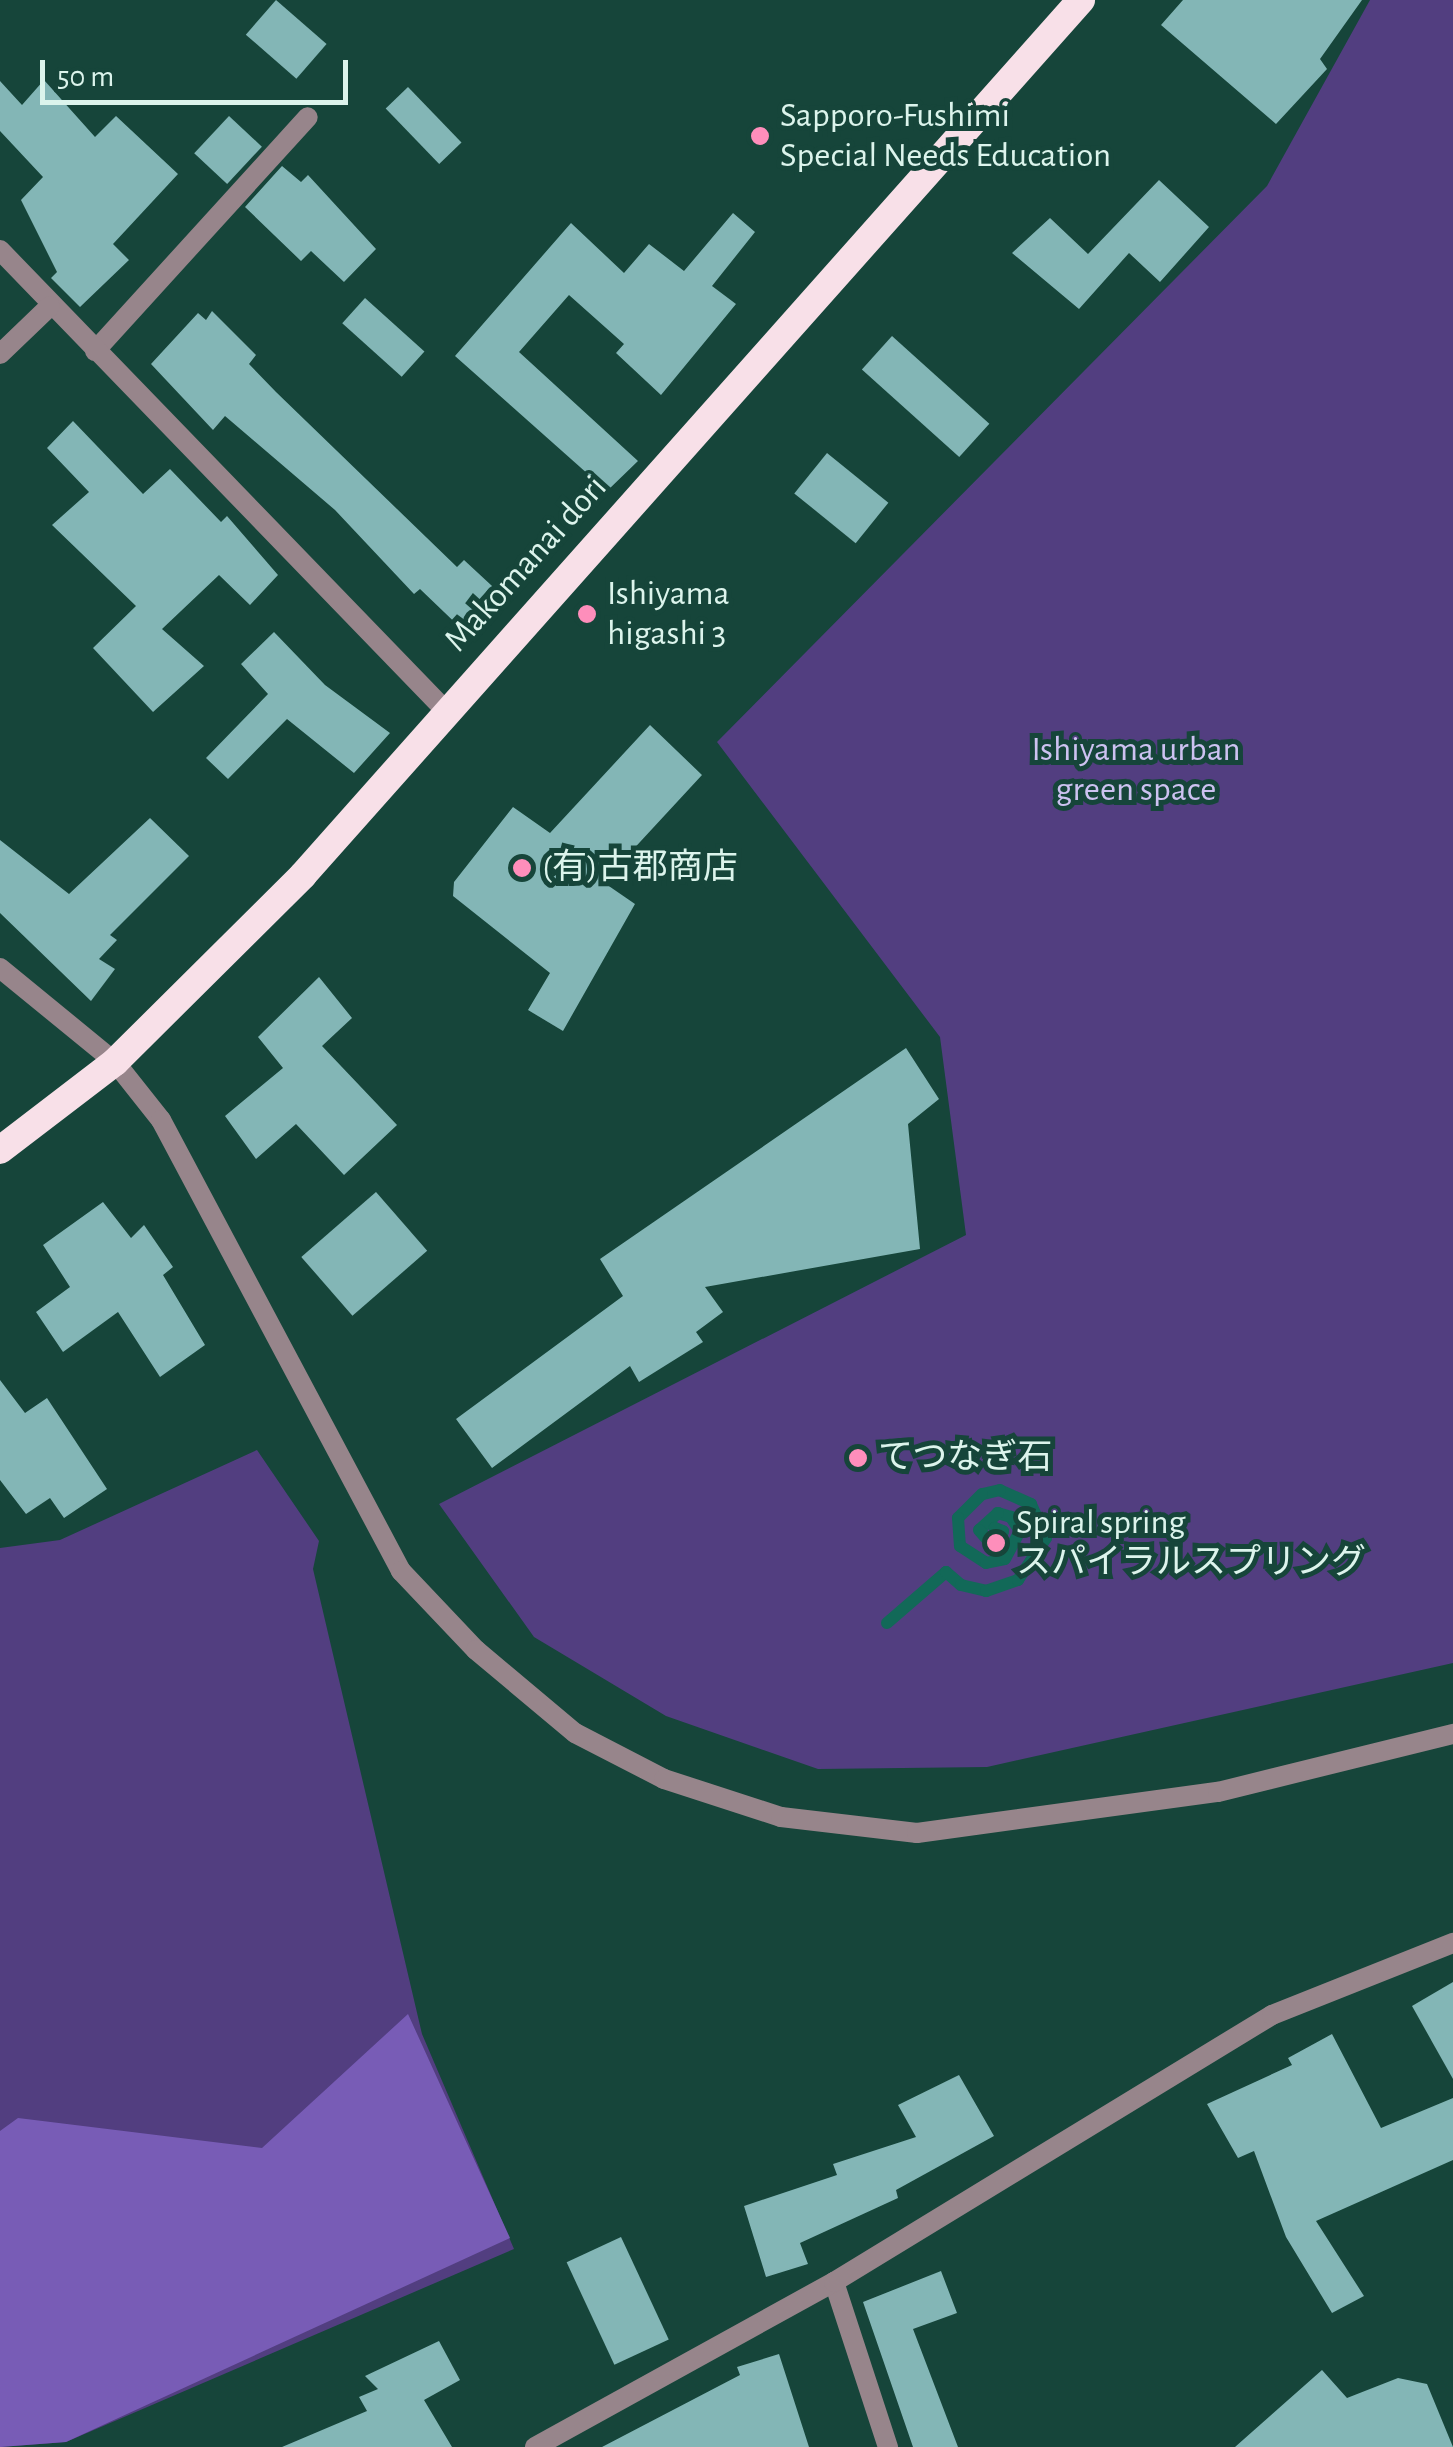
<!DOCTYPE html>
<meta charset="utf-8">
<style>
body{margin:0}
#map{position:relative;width:1453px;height:2447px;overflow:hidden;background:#16453a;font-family:"Alegreya Sans","Noto Sans JP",sans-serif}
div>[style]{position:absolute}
.green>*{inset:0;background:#523e80}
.forest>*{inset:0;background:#785cb6}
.stream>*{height:12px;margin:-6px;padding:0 6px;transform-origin:6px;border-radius:6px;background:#126958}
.building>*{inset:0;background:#83b6b6;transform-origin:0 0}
.service>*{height:20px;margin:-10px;padding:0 10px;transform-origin:10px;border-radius:10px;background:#97858b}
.minor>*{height:20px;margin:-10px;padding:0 10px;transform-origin:10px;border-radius:10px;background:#97858b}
.tertiary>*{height:20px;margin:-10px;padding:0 10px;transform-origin:10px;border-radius:10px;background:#97858b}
.trunk>*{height:28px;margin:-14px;padding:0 14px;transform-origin:14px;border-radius:14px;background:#f8e0e8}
.dots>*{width:28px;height:28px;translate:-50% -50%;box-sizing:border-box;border:5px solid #16453a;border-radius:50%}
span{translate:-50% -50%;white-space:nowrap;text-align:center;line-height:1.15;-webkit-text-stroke:10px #16453a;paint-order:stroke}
.poi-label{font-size:35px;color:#dcf4ec}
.left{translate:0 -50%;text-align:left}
.street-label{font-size:35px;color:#dcf4ec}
.park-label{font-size:35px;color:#cdc2f1}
.scale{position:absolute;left:40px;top:60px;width:308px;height:45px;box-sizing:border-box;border:5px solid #dcf4ec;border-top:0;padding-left:12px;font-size:30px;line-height:35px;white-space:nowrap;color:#dcf4ec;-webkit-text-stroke:8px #16453a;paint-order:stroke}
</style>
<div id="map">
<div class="green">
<i style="clip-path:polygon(1370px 0,1453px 0,1453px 1663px,987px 1767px,818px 1769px,666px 1716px,534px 1637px,439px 1504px,966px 1235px,940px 1037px,717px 742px,1267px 186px)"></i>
<i style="clip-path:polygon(257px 1450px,319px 1541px,313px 1569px,422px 2034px,514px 2249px,66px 2442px,0 2447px,0 1548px,60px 1540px)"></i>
</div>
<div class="forest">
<i style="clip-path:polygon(408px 2014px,510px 2238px,66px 2442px,0 2447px,0 2131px,18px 2118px,262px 2148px)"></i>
</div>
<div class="stream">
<i style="left:887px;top:1623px;width:78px;rotate:-40.8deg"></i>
<i style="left:946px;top:1572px;width:20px;rotate:41deg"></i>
<i style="left:961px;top:1585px;width:26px;rotate:13deg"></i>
<i style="left:986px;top:1591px;width:34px;rotate:-19deg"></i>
<i style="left:1018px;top:1580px;width:50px;rotate:-56.3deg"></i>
<i style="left:1046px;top:1538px;width:37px;rotate:-114deg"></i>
<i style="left:1031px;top:1504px;width:34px;rotate:-156deg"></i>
<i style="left:1000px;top:1490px;width:18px;rotate:167deg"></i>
<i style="left:982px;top:1494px;width:34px;rotate:135deg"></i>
<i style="left:958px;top:1518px;width:28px;rotate:86deg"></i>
<i style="left:960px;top:1546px;width:31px;rotate:33deg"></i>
<i style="left:986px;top:1563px;width:19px;rotate:-12deg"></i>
<i style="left:1005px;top:1559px;width:32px;rotate:-62deg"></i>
<i style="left:1020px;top:1531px;width:17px;rotate:-123deg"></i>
<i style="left:1011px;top:1517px;width:14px;rotate:-163deg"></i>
<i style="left:998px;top:1513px;width:25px;rotate:138deg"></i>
<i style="left:979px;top:1530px;width:18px;rotate:49deg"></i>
<i style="left:991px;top:1544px;width:9px;rotate:-18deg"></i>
<i style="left:1000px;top:1541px;width:10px;rotate:-73deg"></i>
<i style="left:1003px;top:1531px;width:9px;rotate:-159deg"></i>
<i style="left:995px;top:1528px;width:7px;rotate:82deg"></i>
</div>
<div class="building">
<i style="left:276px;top:0;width:67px;height:46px;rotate:41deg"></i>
<i style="clip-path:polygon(1183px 0,1362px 0,1320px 59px,1327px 69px,1276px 124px,1161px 25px)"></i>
<i style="clip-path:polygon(44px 80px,95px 137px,116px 116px,178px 174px,113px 244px,129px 260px,80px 307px,51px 278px,57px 272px,21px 200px,43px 177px,0 131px,0 81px,22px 105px)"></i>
<i style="left:408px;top:87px;width:77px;height:31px;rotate:46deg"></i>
<i style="left:229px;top:116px;width:45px;height:51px;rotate:43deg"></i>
<i style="clip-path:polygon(282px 166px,301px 182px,308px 175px,376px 249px,344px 282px,311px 251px,301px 261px,245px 207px)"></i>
<i style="clip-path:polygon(1159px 180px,1209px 227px,1160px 282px,1129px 253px,1079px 309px,1012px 253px,1050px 218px,1088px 254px)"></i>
<i style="clip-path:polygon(733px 213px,755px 232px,712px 286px,736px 304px,661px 395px,616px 353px,624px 344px,569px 295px,519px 352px,638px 461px,607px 491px,455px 356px,571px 223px,624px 273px,649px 244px,684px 271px)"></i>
<i style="left:365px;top:298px;width:80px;height:34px;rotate:42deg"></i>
<i style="clip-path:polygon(212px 311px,256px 355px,249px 364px,276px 392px,457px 567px,464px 560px,505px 598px,468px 635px,420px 589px,414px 594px,335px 510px,225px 416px,213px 430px,151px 364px,198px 313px,206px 320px)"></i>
<i style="left:892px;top:336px;width:131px;height:45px;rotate:42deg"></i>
<i style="clip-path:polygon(73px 421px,143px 494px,170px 469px,221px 522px,227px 516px,278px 575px,250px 605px,219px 575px,162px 629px,204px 666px,153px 712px,93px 648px,136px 606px,52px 525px,89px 492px,47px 448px)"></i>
<i style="left:827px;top:453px;width:79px;height:52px;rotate:39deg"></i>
<i style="clip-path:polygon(274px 632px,325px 685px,390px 733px,354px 773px,287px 719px,228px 779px,206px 758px,268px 694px,241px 664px)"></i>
<i style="clip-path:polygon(650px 725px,702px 775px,603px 882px,635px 904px,563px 1031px,528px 1010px,550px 973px,453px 896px,454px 882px,513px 807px,550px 833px)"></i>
<i style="clip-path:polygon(150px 818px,189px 856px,110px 935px,117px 940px,99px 959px,115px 969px,91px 1001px,0 913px,0 840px,69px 894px)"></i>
<i style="clip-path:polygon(319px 977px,352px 1018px,322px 1046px,397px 1125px,344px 1175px,296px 1124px,256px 1159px,225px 1116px,283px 1068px,258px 1037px)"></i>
<i style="clip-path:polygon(906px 1048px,939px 1099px,908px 1124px,920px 1249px,705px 1287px,723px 1312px,696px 1332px,703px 1342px,639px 1382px,630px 1366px,492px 1468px,456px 1419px,623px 1296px,600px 1259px)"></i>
<i style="left:376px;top:1192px;width:78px;height:99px;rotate:49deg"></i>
<i style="clip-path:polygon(103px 1202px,131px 1238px,144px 1225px,173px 1267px,163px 1275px,205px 1345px,160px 1377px,118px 1312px,63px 1352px,36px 1312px,70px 1287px,43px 1245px)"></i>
<i style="clip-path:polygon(0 1380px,25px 1413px,47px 1398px,107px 1489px,64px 1518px,50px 1498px,26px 1514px,0 1480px)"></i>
<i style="clip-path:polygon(1453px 1982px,1453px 2079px,1412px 2006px)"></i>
<i style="clip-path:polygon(1332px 2034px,1381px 2128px,1453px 2098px,1453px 2160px,1316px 2221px,1364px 2296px,1332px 2313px,1286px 2237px,1254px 2151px,1238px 2158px,1207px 2104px,1292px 2065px,1288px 2058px)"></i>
<i style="clip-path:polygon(959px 2075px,994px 2136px,896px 2190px,898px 2198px,800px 2243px,808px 2264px,766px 2277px,744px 2206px,837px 2175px,833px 2164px,916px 2137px,898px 2105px)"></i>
<i style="left:621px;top:2237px;width:113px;height:60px;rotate:65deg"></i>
<i style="clip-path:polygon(941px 2271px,957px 2313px,913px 2329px,958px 2447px,913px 2447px,863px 2302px)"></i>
<i style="clip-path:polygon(439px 2341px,460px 2380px,424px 2400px,452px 2447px,282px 2447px,367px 2411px,359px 2397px,378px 2389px,365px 2376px)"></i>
<i style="clip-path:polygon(779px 2354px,809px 2447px,602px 2447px,740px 2375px,737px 2367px)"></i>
<i style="clip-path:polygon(1322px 2370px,1347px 2398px,1398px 2378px,1427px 2384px,1453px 2447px,1235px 2447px)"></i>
</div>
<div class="service">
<i style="left:95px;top:351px;width:316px;rotate:-47.7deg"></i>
</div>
<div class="minor">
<i style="left:0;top:250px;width:641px;rotate:45.95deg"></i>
<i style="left:0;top:354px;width:69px;rotate:-43.8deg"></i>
<i style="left:0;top:968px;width:149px;rotate:39.3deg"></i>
<i style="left:834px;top:2282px;width:174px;rotate:71.9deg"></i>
<i style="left:535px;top:2447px;width:342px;rotate:-28.9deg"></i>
<i style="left:834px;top:2282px;width:513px;rotate:-31.37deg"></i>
<i style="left:1272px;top:2015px;width:195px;rotate:-21.7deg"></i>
</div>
<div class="tertiary">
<i style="left:115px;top:1062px;width:74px;rotate:51.6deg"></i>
<i style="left:161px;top:1120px;width:511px;rotate:61.98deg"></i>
<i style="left:401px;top:1571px;width:109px;rotate:46.5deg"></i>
<i style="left:476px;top:1650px;width:129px;rotate:40deg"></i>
<i style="left:575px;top:1733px;width:100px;rotate:27.3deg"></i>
<i style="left:664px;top:1779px;width:123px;rotate:18deg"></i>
<i style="left:781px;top:1817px;width:137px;rotate:6.7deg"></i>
<i style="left:917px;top:1833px;width:304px;rotate:-7.8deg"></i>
<i style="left:1218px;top:1792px;width:242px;rotate:-13.9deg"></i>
</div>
<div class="trunk">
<i style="left:0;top:1150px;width:145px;rotate:-37.4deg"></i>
<i style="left:115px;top:1062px;width:265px;rotate:-44.8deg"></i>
<i style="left:303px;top:875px;width:1171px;rotate:-48.36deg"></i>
</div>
<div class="dots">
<i style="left:760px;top:136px;background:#fe8ebb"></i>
<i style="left:587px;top:614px;background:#fe8ebb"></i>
<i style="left:522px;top:868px;background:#fe8ebb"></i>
<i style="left:858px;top:1458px;background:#fe8ebb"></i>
<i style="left:996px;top:1543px;background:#fe8ebb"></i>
</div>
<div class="poi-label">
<span class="left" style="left:780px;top:136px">Sapporo-Fushimi<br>Special Needs Education</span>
<span class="left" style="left:607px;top:614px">Ishiyama<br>higashi 3</span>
<span class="left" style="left:542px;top:868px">(有)古郡商店</span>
<span class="left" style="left:878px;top:1458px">てつなぎ石</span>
<span class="left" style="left:1016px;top:1543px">Spiral spring<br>スパイラルスプリング</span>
</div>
<div class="street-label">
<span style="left:526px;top:564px;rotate:-48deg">Makomanai dori</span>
</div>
<div class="park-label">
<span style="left:1136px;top:770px">Ishiyama urban<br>green space</span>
</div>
<div class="scale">50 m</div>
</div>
